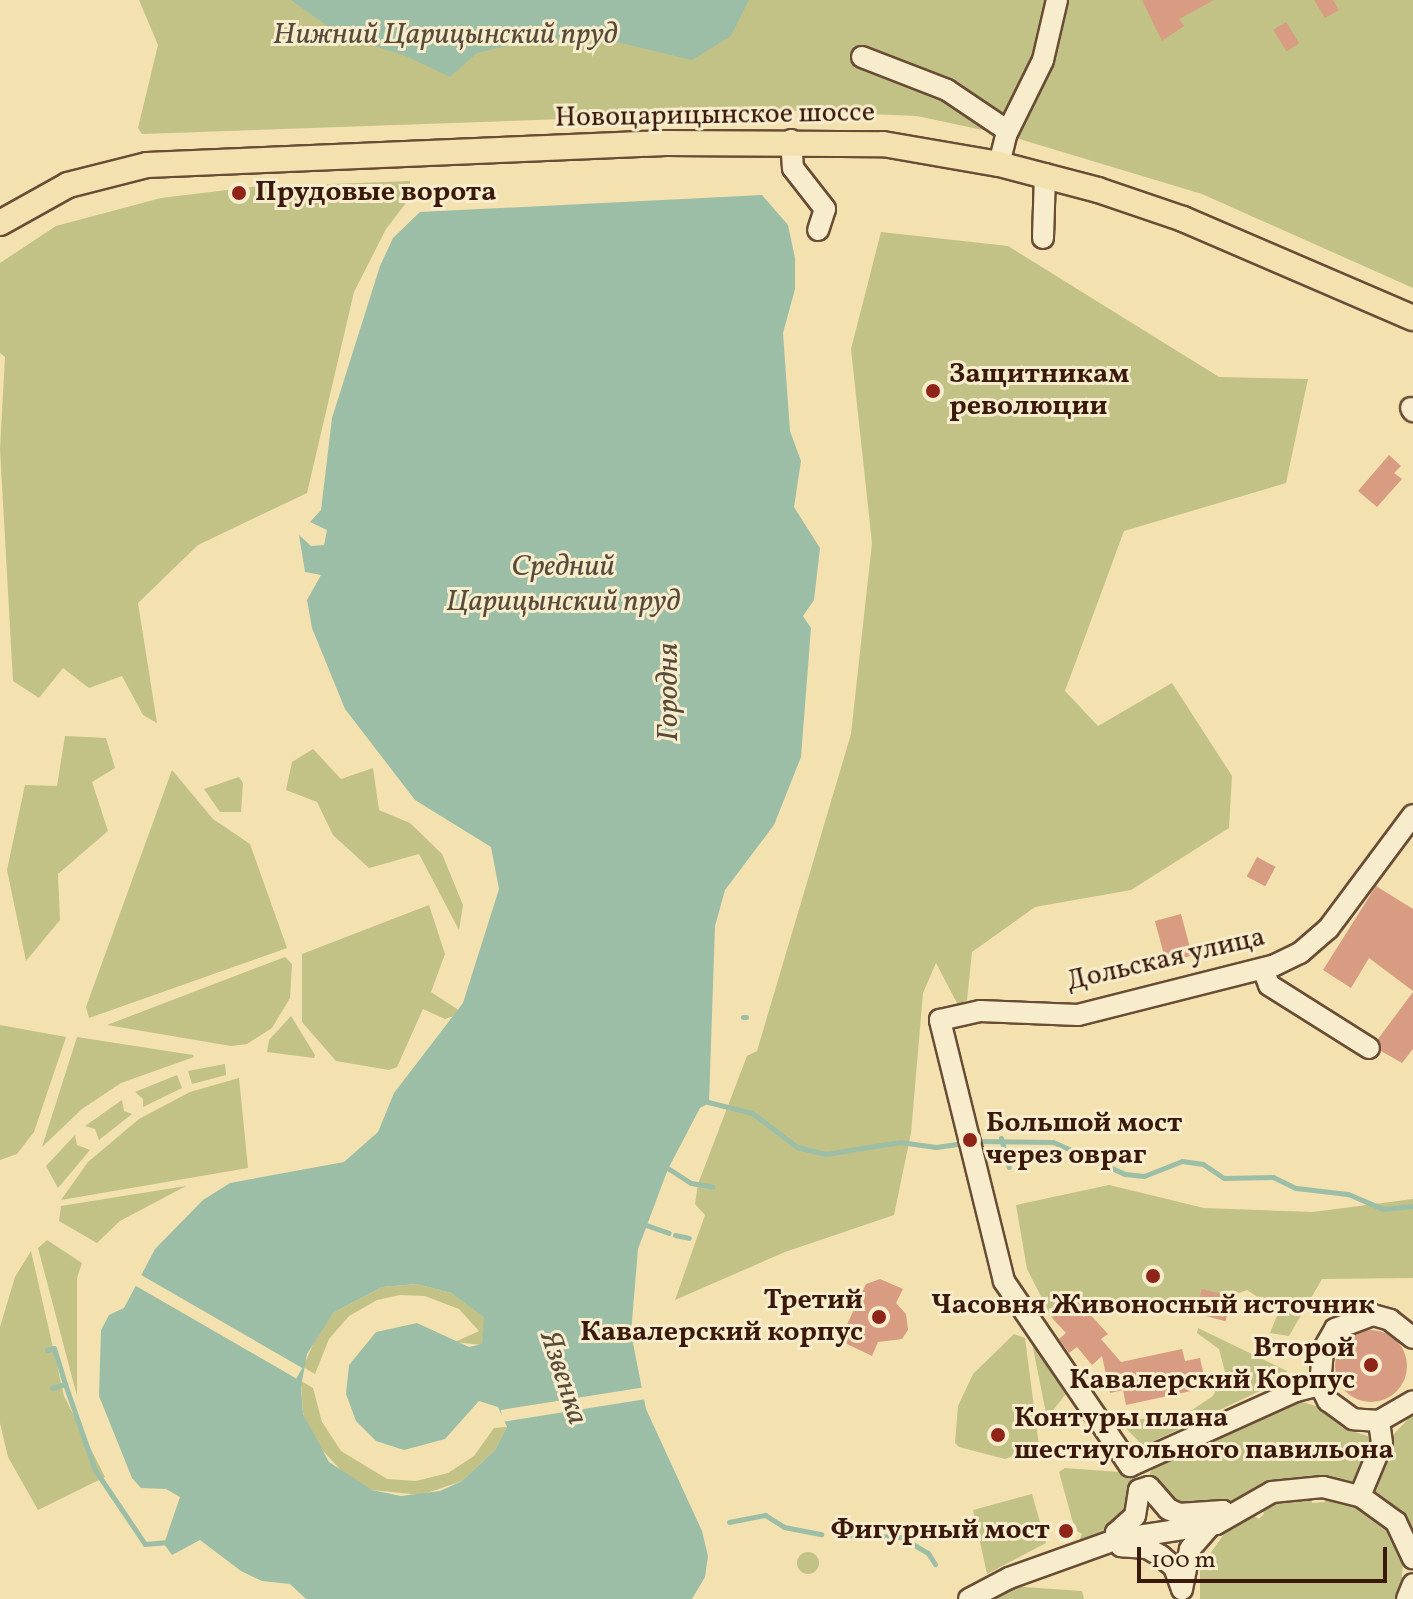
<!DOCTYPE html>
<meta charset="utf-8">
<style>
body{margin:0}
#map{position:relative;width:1413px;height:1599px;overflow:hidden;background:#f3e1af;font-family:Vollkorn,serif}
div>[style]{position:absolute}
.green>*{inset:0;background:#c2c186}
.round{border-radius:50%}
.water>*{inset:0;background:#9cbea7}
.pier>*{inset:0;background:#f3e1af;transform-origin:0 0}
.stream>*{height:5px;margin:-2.5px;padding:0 2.5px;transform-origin:2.5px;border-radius:2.5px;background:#9cbea7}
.building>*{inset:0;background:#d89c83;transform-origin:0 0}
.roads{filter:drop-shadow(2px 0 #694c36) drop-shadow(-2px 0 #694c36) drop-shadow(0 2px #694c36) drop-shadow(0 -2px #694c36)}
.minor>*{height:20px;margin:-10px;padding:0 10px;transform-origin:10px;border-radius:10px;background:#f7eccb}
.major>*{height:24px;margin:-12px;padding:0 12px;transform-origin:12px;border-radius:12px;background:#f3e1af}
.dots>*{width:22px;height:22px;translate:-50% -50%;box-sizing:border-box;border:4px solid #f7eccb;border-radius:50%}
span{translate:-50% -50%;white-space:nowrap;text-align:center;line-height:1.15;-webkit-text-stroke:6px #f7eccb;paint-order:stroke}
.street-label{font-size:28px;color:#3b1a0d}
.poi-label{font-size:28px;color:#3b1a0d;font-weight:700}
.left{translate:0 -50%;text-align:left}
.right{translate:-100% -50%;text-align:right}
.water-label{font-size:30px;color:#584b3b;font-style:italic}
.scale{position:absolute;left:1137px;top:1547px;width:250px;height:36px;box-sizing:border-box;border:4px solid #3b1a0d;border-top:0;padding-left:10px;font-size:24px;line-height:28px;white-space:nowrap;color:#3b1a0d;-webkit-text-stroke:6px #f7eccb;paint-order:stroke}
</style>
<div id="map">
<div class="green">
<i style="clip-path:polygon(139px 0,1413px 0,1413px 288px,1202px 194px,1006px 135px,917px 116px,795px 111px,142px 134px,138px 128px,158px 45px)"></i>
<i style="clip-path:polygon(410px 181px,409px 199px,386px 229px,354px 292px,307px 493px,198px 545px,138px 603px,157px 723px,143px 715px,122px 676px,89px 688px,63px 668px,39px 698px,13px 681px,0 449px,5px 357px,0 353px,0 263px,56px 226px,161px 198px,252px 187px)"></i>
<i style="clip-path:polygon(881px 232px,1008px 246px,1219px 377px,1308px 379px,1286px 483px,1124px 531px,1065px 691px,1098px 726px,1172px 683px,1232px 776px,1229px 828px,1131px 890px,1035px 907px,972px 952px,967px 1000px,958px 1005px,936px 963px,923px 993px,911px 1133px,894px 1215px,785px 1252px,675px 1300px,705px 1215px,695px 1204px,698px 1184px,747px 1056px,757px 1051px,851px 734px,872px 543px,851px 349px)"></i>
<i style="clip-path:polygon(65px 736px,106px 738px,115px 768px,92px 782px,108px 831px,58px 874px,60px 920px,26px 961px,7px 870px,25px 785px,57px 786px)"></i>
<i style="clip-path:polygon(313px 749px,341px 779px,373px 768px,379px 810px,410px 823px,442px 854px,463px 905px,459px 930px,419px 854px,369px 868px,333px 835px,317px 802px,286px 790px,292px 762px)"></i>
<i style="clip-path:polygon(172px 770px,213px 819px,250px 844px,287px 948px,89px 1018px,86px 1007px)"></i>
<i style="clip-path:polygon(239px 777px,243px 783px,241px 812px,220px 812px,204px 789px)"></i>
<i style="clip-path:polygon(429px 905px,445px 954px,431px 992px,463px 1013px,445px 1019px,423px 1009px,397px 1067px,389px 1070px,336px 1061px,302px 1022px,302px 954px)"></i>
<i style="clip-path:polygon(285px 957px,292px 964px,290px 998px,272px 1028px,247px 1044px,231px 1046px,107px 1025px)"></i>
<i style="clip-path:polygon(291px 1016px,315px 1055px,314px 1058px,267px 1052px,269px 1040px)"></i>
<i style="clip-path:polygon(0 1025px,66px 1037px,34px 1132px,17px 1154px,0 1160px)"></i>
<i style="clip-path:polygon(77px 1037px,193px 1055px,194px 1057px,121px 1083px,82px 1109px,42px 1147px)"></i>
<i style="clip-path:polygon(225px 1064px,226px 1075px,192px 1084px,188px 1071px)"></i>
<i style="clip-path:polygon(177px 1075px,182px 1088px,143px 1107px,143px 1099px,135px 1092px)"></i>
<i style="clip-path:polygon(239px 1078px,248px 1168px,61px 1200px,88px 1162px,139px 1119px,190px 1092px)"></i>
<i style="clip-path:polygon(122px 1100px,124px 1111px,132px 1114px,99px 1140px,95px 1129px,85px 1126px)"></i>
<i style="clip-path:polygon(75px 1135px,77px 1145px,90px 1150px,58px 1188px,46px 1166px)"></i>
<i style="clip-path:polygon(1109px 1185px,1204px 1208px,1313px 1212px,1413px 1199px,1413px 1278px,1322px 1279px,1289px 1336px,1270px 1333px,1279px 1311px,1247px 1290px,1207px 1304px,1113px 1314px,1076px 1298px,1052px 1318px,1027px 1269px,1016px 1205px)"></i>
<i style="clip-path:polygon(186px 1186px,120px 1221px,97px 1243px,59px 1221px,61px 1206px)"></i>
<i style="clip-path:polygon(47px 1240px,82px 1263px,77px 1278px,77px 1396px,38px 1248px)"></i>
<i style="clip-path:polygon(31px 1251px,64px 1396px,105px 1477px,38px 1510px,8px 1457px,0 1423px,0 1327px,15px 1277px)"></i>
<i style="clip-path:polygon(417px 1284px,451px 1293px,485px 1317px,482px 1345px,455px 1342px,479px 1331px,459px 1309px,425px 1296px,400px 1295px,377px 1300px,349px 1316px,329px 1339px,315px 1374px,303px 1367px,319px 1331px,333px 1313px,382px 1287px)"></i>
<i style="clip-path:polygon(1198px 1328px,1287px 1371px,1283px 1380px,1143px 1446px,1121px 1423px,1192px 1410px,1213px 1396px,1225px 1372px,1219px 1349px,1197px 1333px)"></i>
<i style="clip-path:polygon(1014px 1334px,1025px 1338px,1039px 1446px,1005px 1459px,959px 1447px,955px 1443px,958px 1406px,973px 1374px)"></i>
<i style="clip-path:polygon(1031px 1338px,1072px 1386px,1051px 1413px,1046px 1413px)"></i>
<i style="clip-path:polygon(301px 1381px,313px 1388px,322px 1422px,341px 1451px,387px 1479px,416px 1481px,448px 1473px,474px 1456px,494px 1428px,507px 1427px,495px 1450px,462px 1481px,421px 1495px,372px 1490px,348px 1478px,313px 1440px,303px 1413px)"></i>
<i style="clip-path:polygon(1296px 1400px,1316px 1406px,1345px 1429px,1371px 1437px,1374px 1443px,1358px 1481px,1288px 1480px,1229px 1505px,1179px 1514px,1148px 1479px,1153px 1465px)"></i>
<i style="clip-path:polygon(1413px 1414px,1413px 1535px,1372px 1487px,1390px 1438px)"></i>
<i style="clip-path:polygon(1065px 1468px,1132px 1473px,1137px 1481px,1123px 1529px,1078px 1544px,1082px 1534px,1075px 1530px,1059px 1472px)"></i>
<i style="clip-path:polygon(1311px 1492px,1312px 1503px,1325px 1502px,1327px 1493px,1345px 1497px,1394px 1527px,1404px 1552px,1400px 1599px,1200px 1599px,1200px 1568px,1229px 1527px,1247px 1512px,1259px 1519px,1264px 1514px,1260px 1504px)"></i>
<i style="clip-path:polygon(1032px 1494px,1046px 1543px,987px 1574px,973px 1510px)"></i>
<i class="round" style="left:797px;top:1552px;width:22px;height:22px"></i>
<i style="clip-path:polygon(1009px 1586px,1082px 1591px,1084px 1599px,969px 1599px)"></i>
</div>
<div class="water">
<i style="clip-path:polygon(291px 0,749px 0,731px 36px,692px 60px,604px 39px,539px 38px,477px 53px,450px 77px,406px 56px,340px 35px)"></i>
<i style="clip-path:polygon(evenodd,762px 195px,788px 225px,795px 258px,795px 289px,783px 333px,790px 431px,801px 461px,794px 507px,820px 548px,814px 600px,803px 616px,811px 628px,801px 757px,774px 825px,725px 890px,715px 926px,709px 1103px,700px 1108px,668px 1169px,638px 1249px,631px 1333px,646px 1409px,702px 1531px,708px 1556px,705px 1577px,692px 1599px,306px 1599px,290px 1584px,262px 1581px,241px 1571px,200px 1540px,172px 1555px,164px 1544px,180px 1497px,166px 1489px,141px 1488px,132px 1478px,99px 1396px,101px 1330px,109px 1315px,124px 1308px,155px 1249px,203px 1200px,230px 1183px,344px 1162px,378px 1132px,394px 1093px,463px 1003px,499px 889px,491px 847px,415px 800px,345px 709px,312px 628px,307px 600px,321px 575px,305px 572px,299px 535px,311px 546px,324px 545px,327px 530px,310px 522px,321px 510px,332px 418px,380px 266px,393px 238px,420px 212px,762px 195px,417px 1284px,451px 1293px,484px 1317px,482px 1344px,469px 1347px,417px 1323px,376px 1332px,349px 1365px,346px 1394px,356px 1421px,376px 1441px,404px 1450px,445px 1439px,479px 1401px,498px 1407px,507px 1427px,495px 1450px,462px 1481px,440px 1491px,401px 1496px,372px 1490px,329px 1462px,303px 1414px,301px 1387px,307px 1354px,333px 1313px,382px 1287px,417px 1284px)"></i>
</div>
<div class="pier">
<i style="left:136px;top:1272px;width:192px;height:12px;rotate:30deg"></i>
<i style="left:646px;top:1387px;width:12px;height:147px;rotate:81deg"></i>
</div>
<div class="stream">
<i style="left:743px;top:1017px;width:3px"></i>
<i style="left:704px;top:1101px;width:49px;rotate:14deg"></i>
<i style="left:752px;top:1113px;width:56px;rotate:37.1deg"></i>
<i style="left:797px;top:1147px;width:30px;rotate:14deg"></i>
<i style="left:826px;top:1154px;width:75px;rotate:-9.2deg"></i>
<i style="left:900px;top:1142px;width:36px;rotate:8deg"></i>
<i style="left:936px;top:1147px;width:30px;rotate:-8deg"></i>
<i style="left:1001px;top:1138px;width:30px;rotate:75deg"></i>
<i style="left:976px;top:1141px;width:77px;rotate:0.7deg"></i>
<i style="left:1053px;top:1142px;width:79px;rotate:24deg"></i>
<i style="left:1125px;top:1174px;width:19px;rotate:6deg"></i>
<i style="left:1144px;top:1176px;width:41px;rotate:-21.5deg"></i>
<i style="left:1182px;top:1161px;width:21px;rotate:8deg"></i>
<i style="left:1203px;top:1164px;width:25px;rotate:34deg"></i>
<i style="left:1224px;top:1178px;width:49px;rotate:-1.2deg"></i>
<i style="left:1273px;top:1177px;width:25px;rotate:26deg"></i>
<i style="left:1296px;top:1188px;width:52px;rotate:6.6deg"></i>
<i style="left:1348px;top:1194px;width:38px;rotate:23deg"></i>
<i style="left:1383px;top:1209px;width:30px;rotate:-6deg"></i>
<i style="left:663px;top:1165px;width:33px;rotate:33deg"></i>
<i style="left:691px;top:1183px;width:22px;rotate:10deg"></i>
<i style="left:646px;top:1225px;width:24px;rotate:19deg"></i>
<i style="left:675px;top:1235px;width:14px;rotate:12deg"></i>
<i style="left:47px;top:1350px;width:7px;rotate:-16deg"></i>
<i style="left:54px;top:1348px;width:38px;rotate:73deg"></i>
<i style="left:52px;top:1388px;width:14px;rotate:-17deg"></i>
<i style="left:65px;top:1384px;width:91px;rotate:70.8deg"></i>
<i style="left:95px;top:1470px;width:89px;rotate:56deg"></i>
<i style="left:145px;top:1544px;width:23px;rotate:-5deg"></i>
<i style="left:729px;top:1522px;width:37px;rotate:-11deg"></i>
<i style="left:765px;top:1515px;width:22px;rotate:32deg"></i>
<i style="left:784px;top:1527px;width:38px;rotate:11deg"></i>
<i style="left:840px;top:1535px;width:61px;rotate:1.9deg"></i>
<i style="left:901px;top:1537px;width:31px;rotate:31deg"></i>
<i style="left:928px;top:1553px;width:13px;rotate:58deg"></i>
</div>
<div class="building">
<i style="clip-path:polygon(1142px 0,1214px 0,1179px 19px,1184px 26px,1162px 41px)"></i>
<i style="clip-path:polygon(1314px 0,1333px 0,1339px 10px,1325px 18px)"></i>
<i style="left:1286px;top:22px;width:25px;height:15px;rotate:58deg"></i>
<i style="clip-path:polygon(1389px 455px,1401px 466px,1394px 473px,1402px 479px,1377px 507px,1358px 491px)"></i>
<i style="left:1257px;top:857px;width:21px;height:22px;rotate:28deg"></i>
<i style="clip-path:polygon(1376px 886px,1413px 909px,1413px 991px,1369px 958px,1351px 988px,1323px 970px)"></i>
<i style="left:1181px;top:914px;width:43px;height:27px;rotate:75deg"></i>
<i style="clip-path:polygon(1413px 992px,1413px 1049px,1402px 1063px,1381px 1051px,1378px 1039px)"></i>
<i style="clip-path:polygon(880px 1279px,903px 1289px,896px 1303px,906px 1314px,908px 1330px,902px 1339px,878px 1342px,872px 1356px,847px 1344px,844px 1331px,866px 1284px)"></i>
<i style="left:1202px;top:1289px;width:31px;height:25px;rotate:15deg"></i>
<i style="clip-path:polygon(1075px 1298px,1108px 1334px,1101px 1339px,1121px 1362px,1182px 1349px,1185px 1361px,1200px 1358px,1204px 1376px,1189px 1379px,1191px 1391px,1126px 1405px,1123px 1390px,1110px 1393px,1102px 1356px,1092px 1365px,1077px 1347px,1069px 1353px,1059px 1339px,1066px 1333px,1052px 1318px)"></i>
<i class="round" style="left:1335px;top:1330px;width:72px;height:72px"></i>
</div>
<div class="roads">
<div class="minor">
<i style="left:862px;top:57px;width:91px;rotate:21.2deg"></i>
<i style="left:947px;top:90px;width:73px;rotate:33.9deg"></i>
<i style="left:791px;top:140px;width:28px;rotate:86deg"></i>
<i style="left:793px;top:168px;width:52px;rotate:52deg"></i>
<i style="left:825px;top:209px;width:22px;rotate:108deg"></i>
<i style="left:999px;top:164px;width:30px;rotate:-76deg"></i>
<i style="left:1006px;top:135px;width:84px;rotate:-63.7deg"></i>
<i style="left:1043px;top:60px;width:62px;rotate:-76.9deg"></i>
<i style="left:1043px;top:238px;width:64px;rotate:-88.2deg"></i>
<i style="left:1411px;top:408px;width:4px;rotate:56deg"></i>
<i style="left:1263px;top:969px;width:17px;rotate:69deg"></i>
<i style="left:1269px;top:985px;width:118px;rotate:32.2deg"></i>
<i style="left:1320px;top:1385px;width:25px;rotate:166deg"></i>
<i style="left:1296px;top:1391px;width:182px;rotate:155.7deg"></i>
<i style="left:1130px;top:1466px;width:224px;rotate:-124.3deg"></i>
<i style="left:1004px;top:1281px;width:269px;rotate:-103.8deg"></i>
<i style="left:940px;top:1020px;width:41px;rotate:-12.7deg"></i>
<i style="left:980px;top:1011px;width:98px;rotate:2.3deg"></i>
<i style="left:1078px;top:1015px;width:203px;rotate:-14.2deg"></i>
<i style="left:1275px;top:965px;width:28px;rotate:-26deg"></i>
<i style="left:1300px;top:953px;width:37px;rotate:-41deg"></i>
<i style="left:1328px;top:929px;width:142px;rotate:-53.3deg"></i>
<i style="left:1379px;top:1421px;width:26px;rotate:-176deg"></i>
<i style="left:1353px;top:1419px;width:31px;rotate:-144deg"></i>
<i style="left:1328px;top:1401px;width:18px;rotate:-117deg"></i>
<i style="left:1320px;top:1385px;width:35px;rotate:-85deg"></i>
<i style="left:1323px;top:1350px;width:24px;rotate:-60deg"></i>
<i style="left:1335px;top:1329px;width:40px;rotate:-20.2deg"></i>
<i style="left:1373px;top:1315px;width:18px;rotate:16deg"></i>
<i style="left:1390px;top:1320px;width:29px;rotate:38deg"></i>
<i style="left:1149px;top:1487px;width:29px;rotate:49deg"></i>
<i style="left:1168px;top:1509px;width:12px;rotate:24deg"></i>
<i style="left:1179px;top:1514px;width:44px;rotate:-3.9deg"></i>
<i style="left:1223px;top:1511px;width:50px;rotate:131deg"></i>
<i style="left:1190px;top:1549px;width:41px;rotate:101.3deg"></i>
<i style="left:1182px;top:1589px;width:23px;rotate:-110deg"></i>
<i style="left:1174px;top:1567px;width:17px;rotate:-140deg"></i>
<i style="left:1161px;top:1556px;width:16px;rotate:-150deg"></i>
<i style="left:1147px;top:1548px;width:26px;rotate:-176deg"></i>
<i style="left:1121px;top:1546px;width:14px;rotate:-111deg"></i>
<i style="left:1116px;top:1533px;width:25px;rotate:-42deg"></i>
<i style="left:1135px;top:1516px;width:26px;rotate:-81deg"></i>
<i style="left:1139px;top:1490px;width:10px;rotate:-17deg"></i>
<i style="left:1360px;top:1496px;width:44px;rotate:35.8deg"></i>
<i style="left:1396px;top:1522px;width:40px;rotate:65deg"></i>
<i style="left:969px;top:1599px;width:45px;rotate:-27.7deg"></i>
<i style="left:1009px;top:1578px;width:116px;rotate:-19.7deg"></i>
<i style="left:1118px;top:1539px;width:99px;rotate:-8.7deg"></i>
<i style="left:1216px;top:1524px;width:64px;rotate:-29.7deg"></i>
<i style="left:1272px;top:1492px;width:51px;rotate:-5.6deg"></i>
<i style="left:1323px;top:1487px;width:38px;rotate:14deg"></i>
<i style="left:1360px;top:1496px;width:57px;rotate:-67.5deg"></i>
<i style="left:1382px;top:1443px;width:22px;rotate:-98deg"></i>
<i style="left:1379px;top:1421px;width:39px;rotate:-30deg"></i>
<i style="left:1407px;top:1599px;width:16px;rotate:-68deg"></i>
</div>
<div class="major">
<i style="left:0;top:223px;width:78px;rotate:-29.2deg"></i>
<i style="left:68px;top:185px;width:81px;rotate:-14.2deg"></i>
<i style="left:147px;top:165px;width:519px;rotate:-2.43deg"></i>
<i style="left:666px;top:143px;width:217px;rotate:0.3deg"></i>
<i style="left:883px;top:144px;width:118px;rotate:9.8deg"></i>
<i style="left:999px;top:164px;width:102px;rotate:14.7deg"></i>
<i style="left:1098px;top:190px;width:90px;rotate:18.8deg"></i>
<i style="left:1183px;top:219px;width:250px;rotate:23.3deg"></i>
</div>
</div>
<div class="dots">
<i style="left:239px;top:193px;background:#8f2418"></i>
<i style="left:933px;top:391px;background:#8f2418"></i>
<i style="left:970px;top:1140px;background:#8f2418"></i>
<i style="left:1153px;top:1276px;background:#8f2418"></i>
<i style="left:879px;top:1317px;background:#8f2418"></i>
<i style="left:1371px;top:1365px;background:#8f2418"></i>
<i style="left:998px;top:1435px;background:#8f2418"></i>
<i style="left:1066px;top:1531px;background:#8f2418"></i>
</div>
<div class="street-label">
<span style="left:715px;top:116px;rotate:-1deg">Новоцарицынское шоссе</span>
<span style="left:1166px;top:960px;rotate:-13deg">Дольская улица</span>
</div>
<div class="poi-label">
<span class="left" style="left:255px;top:193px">Прудовые ворота</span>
<span class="left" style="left:949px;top:391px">Защитникам<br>революции</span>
<span class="left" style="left:986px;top:1140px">Большой мост<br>через овраг</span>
<span class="right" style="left:863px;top:1317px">Третий<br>Кавалерский корпус</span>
<span style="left:1153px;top:1306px">Часовня Живоносный источник</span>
<span class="right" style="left:1355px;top:1365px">Второй<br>Кавалерский Корпус</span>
<span class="left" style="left:1014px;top:1435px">Контуры плана<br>шестиугольного павильона</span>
<span class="right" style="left:1050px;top:1531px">Фигурный мост</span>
</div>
<div class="water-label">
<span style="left:445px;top:35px">Нижний Царицынский пруд</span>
<span style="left:563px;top:584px">Средний<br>Царицынский пруд</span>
<span style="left:669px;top:692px;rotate:-90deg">Городня</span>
<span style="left:563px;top:1378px;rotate:72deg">Язвенка</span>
</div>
<div class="scale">100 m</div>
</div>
